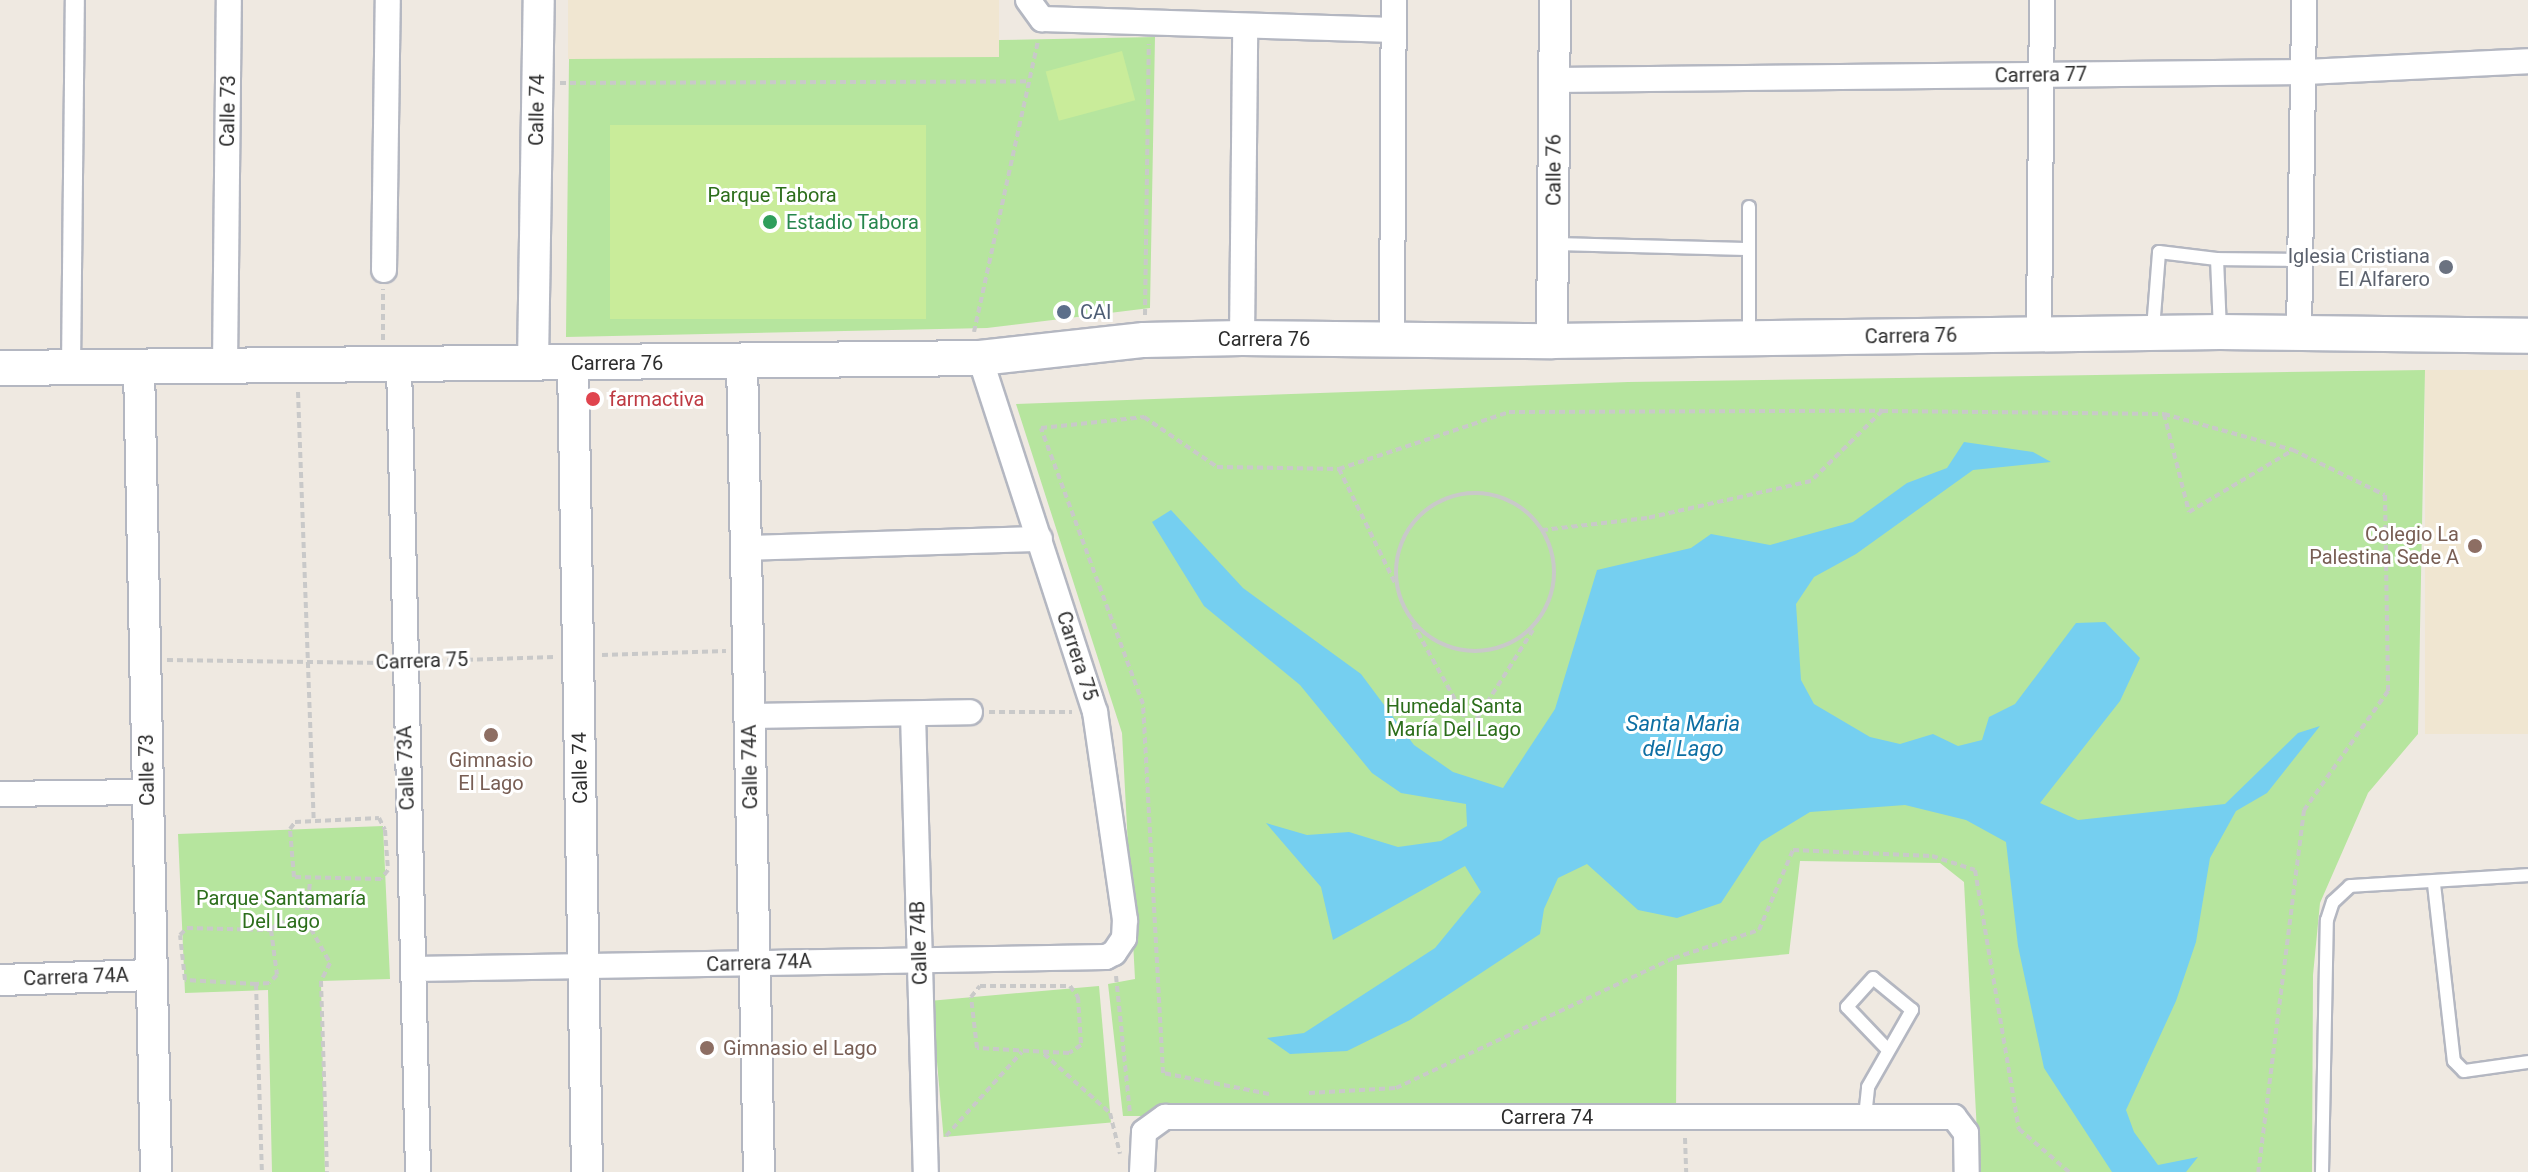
<!DOCTYPE html>
<meta charset="utf-8">
<style>
body{margin:0}
#map{position:relative;width:2528px;height:1172px;overflow:hidden;background:#efe9e1;font-family:Roboto,sans-serif}
div>[style]{position:absolute}
.education>*{inset:0;background:#f0e6d1;transform-origin:0 0}
.green>*{inset:0;background:#b6e59e;transform-origin:0 0}
.pitch>*{inset:0;background:#c9ec9a;transform-origin:0 0}
.water>*{inset:0;background:#75cff0}
.path>*{height:4px;margin-top:-2px;transform-origin:0;background:repeating-linear-gradient(90deg,#c9c9c9 0 6px,transparent 0 10px)}
.path>.ring{margin:-2px;padding:0;box-sizing:content-box;background:none;border:4px solid #c9c9c9;border-radius:50%}
.roads{filter:drop-shadow(2px 0 #b4b7c1) drop-shadow(-2px 0 #b4b7c1) drop-shadow(0 2px #b4b7c1) drop-shadow(0 -2px #b4b7c1)}
.service>*{height:12px;margin:-6px;padding:0 6px;transform-origin:6px;border-radius:6px;background:#fff}
.pedestrian>*{height:18px;margin:-9px;padding:0 9px;transform-origin:9px;border-radius:9px;background:#fff}
.minor>*{height:24px;margin:-12px;padding:0 12px;transform-origin:12px;border-radius:12px;background:#fff}
.tertiary>*{height:30px;margin:-15px;padding:0 15px;transform-origin:15px;border-radius:15px;background:#fff}
.secondary>*{height:34px;margin:-17px;padding:0 17px;transform-origin:17px;border-radius:17px;background:#fff}
.dots>*{width:22px;height:22px;translate:-50% -50%;box-sizing:border-box;border:4px solid #fff;border-radius:50%}
span{translate:-50% -50%;white-space:nowrap;text-align:center;line-height:1.15;-webkit-text-stroke:6px #fff;paint-order:stroke}
.street-label{font-size:20px;color:#2e2e2e}
.park-label{font-size:20px;color:#2c6e1b}
.leisure-label{font-size:20px;color:#27864d}
.left{translate:0 -50%;text-align:left}
.worship-label{font-size:20px;color:#5b616d}
.right{translate:-100% -50%;text-align:right}
.service-label{font-size:20px;color:#4e5e75}
.health-label{font-size:20px;color:#be3a42}
.education-label{font-size:20px;color:#785e54}
.water-label{font-size:22px;color:#0d6fa3;font-style:italic}
</style>
<div id="map">
<div class="education">
<i style="left:568px;top:0;width:431px;height:59px"></i>
<i style="left:2425px;top:370px;width:103px;height:364px"></i>
</div>
<div class="green">
<i style="clip-path:polygon(1155px 37px,1150px 308px,987px 328px,566px 337px,569px 59px,999px 57px,999px 40px)"></i>
<i style="clip-path:polygon(2425px 370px,2418px 734px,2368px 793px,2320px 903px,2313px 975px,2312px 1172px,1979px 1172px,1964px 882px,1940px 863px,1800px 861px,1789px 954px,1677px 965px,1676px 1116px,1123px 1116px,1108px 984px,1135px 979px,1122px 733px,1016px 404px,1628px 382px)"></i>
<i style="clip-path:polygon(383px 826px,390px 979px,321px 981px,325px 1172px,272px 1172px,268px 990px,185px 993px,178px 834px)"></i>
<i style="left:1099px;top:986px;width:137px;height:168px;rotate:85deg"></i>
</div>
<div class="pitch">
<i style="left:1122px;top:51px;width:51px;height:79px;rotate:75deg"></i>
<i style="left:926px;top:125px;width:194px;height:316px;rotate:90deg"></i>
</div>
<div class="water">
<i style="clip-path:polygon(1964px 442px,2033px 452px,2051px 462px,1973px 470px,1856px 554px,1814px 577px,1796px 604px,1801px 680px,1814px 704px,1870px 737px,1900px 744px,1933px 734px,1958px 746px,1982px 740px,1989px 717px,2015px 704px,2076px 623px,2105px 622px,2140px 658px,2120px 701px,2040px 803px,2078px 820px,2225px 804px,2298px 733px,2320px 726px,2267px 793px,2236px 811px,2210px 858px,2196px 942px,2176px 1001px,2126px 1110px,2134px 1132px,2158px 1165px,2198px 1157px,2186px 1172px,2112px 1172px,2044px 1068px,2018px 946px,2006px 842px,1966px 820px,1905px 805px,1810px 812px,1761px 842px,1721px 903px,1677px 918px,1638px 910px,1587px 864px,1558px 878px,1544px 909px,1540px 934px,1410px 1020px,1347px 1051px,1290px 1054px,1267px 1038px,1304px 1033px,1435px 948px,1481px 892px,1465px 866px,1333px 940px,1321px 887px,1266px 823px,1307px 835px,1349px 832px,1398px 847px,1441px 841px,1467px 826px,1466px 804px,1401px 793px,1372px 773px,1300px 685px,1204px 606px,1152px 522px,1171px 510px,1243px 588px,1361px 674px,1414px 745px,1453px 772px,1503px 788px,1555px 709px,1597px 570px,1691px 548px,1711px 534px,1770px 545px,1853px 522px,1907px 483px,1947px 468px)"></i>
</div>
<div class="path">
<i style="left:560px;top:83px;width:469px;rotate:-0.2deg"></i>
<i style="left:1145px;top:315px;width:271px;rotate:-89.2deg"></i>
<i style="left:974px;top:332px;width:299px;rotate:-77.6deg"></i>
<i style="left:383px;top:340px;width:51px;rotate:-90deg"></i>
<i style="left:298px;top:392px;width:429px;rotate:87.9deg"></i>
<i style="left:1882px;top:411px;width:282px;rotate:0.6deg"></i>
<i style="left:2164px;top:414px;width:134px;rotate:15.6deg"></i>
<i style="left:2293px;top:450px;width:102px;rotate:26.1deg"></i>
<i style="left:2385px;top:495px;width:196px;rotate:89.1deg"></i>
<i style="left:2388px;top:691px;width:146px;rotate:125.2deg"></i>
<i style="left:2304px;top:810px;width:365px;rotate:97.2deg"></i>
<i style="left:2164px;top:414px;width:101px;rotate:75.7deg"></i>
<i style="left:2189px;top:512px;width:121px;rotate:-30.8deg"></i>
<i style="left:1339px;top:469px;width:129px;rotate:63.8deg"></i>
<i class="ring" style="left:1396px;top:493px;width:154px;height:154px"></i>
<i style="left:1413px;top:624px;width:119px;rotate:60.9deg"></i>
<i style="left:1471px;top:728px;width:116px;rotate:-57.7deg"></i>
<i style="left:602px;top:655px;width:124px;rotate:-1.8deg"></i>
<i style="left:167px;top:660px;width:219px;rotate:0.8deg"></i>
<i style="left:427px;top:661px;width:127px;rotate:-1.8deg"></i>
<i style="left:989px;top:712px;width:83px"></i>
<i style="left:379px;top:818px;width:13px;rotate:63deg"></i>
<i style="left:385px;top:830px;width:40px;rotate:85.7deg"></i>
<i style="left:388px;top:870px;width:11px;rotate:128deg"></i>
<i style="left:381px;top:879px;width:87px;rotate:-178.7deg"></i>
<i style="left:294px;top:877px;width:48px;rotate:-94.8deg"></i>
<i style="left:290px;top:829px;width:9px;rotate:-54deg"></i>
<i style="left:295px;top:822px;width:84px;rotate:-2.7deg"></i>
<i style="left:306px;top:920px;width:49px;rotate:60.8deg"></i>
<i style="left:330px;top:963px;width:20px;rotate:117deg"></i>
<i style="left:321px;top:981px;width:191px;rotate:88.2deg"></i>
<i style="left:187px;top:928px;width:84px;rotate:1.4deg"></i>
<i style="left:271px;top:930px;width:45px;rotate:82.4deg"></i>
<i style="left:277px;top:975px;width:11px;rotate:135deg"></i>
<i style="left:269px;top:983px;width:13px;rotate:176deg"></i>
<i style="left:256px;top:984px;width:71px;rotate:-176.8deg"></i>
<i style="left:185px;top:980px;width:45px;rotate:-96.3deg"></i>
<i style="left:180px;top:935px;width:10px;rotate:-45deg"></i>
<i style="left:272px;top:929px;width:8px;rotate:-45deg"></i>
<i style="left:278px;top:923px;width:28px;rotate:-6deg"></i>
<i style="left:306px;top:920px;width:39px;rotate:-84deg"></i>
<i style="left:1116px;top:976px;width:139px;rotate:84.2deg"></i>
<i style="left:256px;top:984px;width:188px;rotate:88.2deg"></i>
<i style="left:980px;top:986px;width:90px"></i>
<i style="left:1070px;top:986px;width:14px;rotate:54deg"></i>
<i style="left:1078px;top:997px;width:48px;rotate:86.4deg"></i>
<i style="left:1081px;top:1045px;width:14px;rotate:146deg"></i>
<i style="left:1069px;top:1053px;width:92px;rotate:-176.9deg"></i>
<i style="left:977px;top:1048px;width:51px;rotate:-96.7deg"></i>
<i style="left:971px;top:997px;width:14px;rotate:-51deg"></i>
<i style="left:1044px;top:1054px;width:89px;rotate:41.8deg"></i>
<i style="left:1110px;top:1113px;width:42px;rotate:76.3deg"></i>
<i style="left:1309px;top:1093px;width:87px;rotate:-3.3deg"></i>
<i style="left:1396px;top:1088px;width:307px;rotate:-25.1deg"></i>
<i style="left:1674px;top:958px;width:89px;rotate:-18.2deg"></i>
<i style="left:1759px;top:930px;width:87px;rotate:-67deg"></i>
<i style="left:1793px;top:850px;width:139px;rotate:2.5deg"></i>
<i style="left:1932px;top:856px;width:45px;rotate:18deg"></i>
<i style="left:1975px;top:870px;width:263px;rotate:80.4deg"></i>
<i style="left:2019px;top:1129px;width:66px;rotate:40.7deg"></i>
<i style="left:1269px;top:1094px;width:108px;rotate:-168.8deg"></i>
<i style="left:1163px;top:1073px;width:370px;rotate:-93.1deg"></i>
<i style="left:1143px;top:704px;width:294px;rotate:-110.3deg"></i>
<i style="left:1041px;top:428px;width:104px;rotate:-6.1deg"></i>
<i style="left:1144px;top:417px;width:88px;rotate:34.4deg"></i>
<i style="left:1217px;top:467px;width:122px;rotate:0.9deg"></i>
<i style="left:1339px;top:469px;width:179px;rotate:-18.5deg"></i>
<i style="left:1509px;top:412px;width:373px;rotate:-0.2deg"></i>
<i style="left:1882px;top:411px;width:100px;rotate:135.4deg"></i>
<i style="left:1811px;top:481px;width:168px;rotate:167.3deg"></i>
<i style="left:1647px;top:518px;width:105px;rotate:173.4deg"></i>
<i style="left:946px;top:1136px;width:113px;rotate:-47.9deg"></i>
<i style="left:1685px;top:1138px;width:34px;rotate:88deg"></i>
</div>
<div class="roads">
<div class="service">
<i style="left:1553px;top:244px;width:196px;rotate:1.5deg"></i>
<i style="left:2217px;top:259px;width:83px;rotate:0.7deg"></i>
<i style="left:2153px;top:329px;width:77px;rotate:-85.5deg"></i>
<i style="left:2159px;top:252px;width:58px;rotate:6.9deg"></i>
<i style="left:2217px;top:259px;width:72px;rotate:87.6deg"></i>
<i style="left:1749px;top:335px;width:128px;rotate:-90deg"></i>
<i style="left:2434px;top:884px;width:178px;rotate:83.6deg"></i>
<i style="left:2454px;top:1061px;width:14px;rotate:45deg"></i>
<i style="left:2464px;top:1071px;width:65px;rotate:-8deg"></i>
<i style="left:1865px;top:1117px;width:30px;rotate:-84deg"></i>
<i style="left:1868px;top:1087px;width:89px;rotate:-60.3deg"></i>
<i style="left:1912px;top:1010px;width:50px;rotate:-140.6deg"></i>
<i style="left:1873px;top:978px;width:39px;rotate:132deg"></i>
<i style="left:1847px;top:1007px;width:59px;rotate:46.4deg"></i>
<i style="left:2322px;top:1172px;width:252px;rotate:-88.9deg"></i>
<i style="left:2327px;top:920px;width:19px;rotate:-72deg"></i>
<i style="left:2333px;top:902px;width:23px;rotate:-43deg"></i>
<i style="left:2350px;top:886px;width:178px;rotate:-3.5deg"></i>
</div>
<div class="pedestrian">
<i style="left:71px;top:368px;width:368px;rotate:-89.4deg"></i>
</div>
<div class="minor">
<i style="left:1028px;top:0;width:24px;rotate:54deg"></i>
<i style="left:1042px;top:19px;width:352px;rotate:1.8deg"></i>
<i style="left:1555px;top:80px;width:751px;rotate:-0.61deg"></i>
<i style="left:2306px;top:72px;width:222px;rotate:-2.8deg"></i>
<i style="left:384px;top:270px;width:270px;rotate:-89.2deg"></i>
<i style="left:2299px;top:334px;width:334px;rotate:-89.1deg"></i>
<i style="left:2039px;top:335px;width:335px;rotate:-89.5deg"></i>
<i style="left:1242px;top:338px;width:312px;rotate:-89.4deg"></i>
<i style="left:1392px;top:340px;width:340px;rotate:-89.7deg"></i>
<i style="left:399px;top:365px;width:807px;rotate:88.65deg"></i>
<i style="left:225px;top:367px;width:367px;rotate:-89.4deg"></i>
<i style="left:746px;top:548px;width:294px;rotate:-1.8deg"></i>
<i style="left:913px;top:714px;width:458px;rotate:88.4deg"></i>
<i style="left:749px;top:716px;width:221px;rotate:-1deg"></i>
<i style="left:0;top:794px;width:148px;rotate:-0.8deg"></i>
<i style="left:413px;top:969px;width:693px;rotate:-0.99deg"></i>
<i style="left:1106px;top:957px;width:9px;rotate:-27deg"></i>
<i style="left:1114px;top:953px;width:18px;rotate:-56deg"></i>
<i style="left:1124px;top:938px;width:18px;rotate:-87deg"></i>
<i style="left:1125px;top:920px;width:210px;rotate:-98.2deg"></i>
<i style="left:1095px;top:712px;width:372px;rotate:-108deg"></i>
<i style="left:1142px;top:1172px;width:40px;rotate:-87.1deg"></i>
<i style="left:1144px;top:1132px;width:26px;rotate:-36deg"></i>
<i style="left:1165px;top:1117px;width:789px"></i>
<i style="left:1954px;top:1117px;width:20px;rotate:53deg"></i>
<i style="left:1966px;top:1133px;width:39px;rotate:89deg"></i>
</div>
<div class="tertiary">
<i style="left:1552px;top:341px;width:341px;rotate:-89.5deg"></i>
<i style="left:742px;top:362px;width:810px;rotate:88.8deg"></i>
<i style="left:573px;top:363px;width:809px;rotate:89.01deg"></i>
<i style="left:533px;top:364px;width:364px;rotate:-89.1deg"></i>
<i style="left:139px;top:367px;width:805px;rotate:88.79deg"></i>
<i style="left:0;top:980px;width:152px;rotate:-1.9deg"></i>
</div>
<div class="secondary">
<i style="left:0;top:368px;width:980px;rotate:-0.58deg"></i>
<i style="left:980px;top:358px;width:165px;rotate:-6.3deg"></i>
<i style="left:1144px;top:340px;width:98px;rotate:-1.2deg"></i>
<i style="left:1242px;top:338px;width:310px;rotate:0.6deg"></i>
<i style="left:1552px;top:341px;width:668px;rotate:-0.77deg"></i>
<i style="left:2220px;top:332px;width:308px;rotate:0.7deg"></i>
</div>
</div>
<div class="dots">
<i style="left:770px;top:222px;background:#2e9e5b"></i>
<i style="left:2446px;top:267px;background:#6b7280"></i>
<i style="left:1064px;top:312px;background:#5c6f8a"></i>
<i style="left:593px;top:399px;background:#e0444e"></i>
<i style="left:2475px;top:546px;background:#8d6e63"></i>
<i style="left:491px;top:735px;background:#8d6e63"></i>
<i style="left:707px;top:1048px;background:#8d6e63"></i>
</div>
<div class="street-label">
<span style="left:2041px;top:75px;rotate:-1deg">Carrera 77</span>
<span style="left:537px;top:110px;rotate:-89deg">Calle 74</span>
<span style="left:228px;top:111px;rotate:-89deg">Calle 73</span>
<span style="left:1554px;top:170px;rotate:-90deg">Calle 76</span>
<span style="left:1911px;top:336px;rotate:-1deg">Carrera 76</span>
<span style="left:1264px;top:339px">Carrera 76</span>
<span style="left:617px;top:363px">Carrera 76</span>
<span style="left:1077px;top:656px;rotate:72deg">Carrera 75</span>
<span style="left:422px;top:661px;rotate:-2deg">Carrera 75</span>
<span style="left:750px;top:767px;rotate:-91deg">Calle 74A</span>
<span style="left:406px;top:768px;rotate:-92deg">Calle 73A</span>
<span style="left:580px;top:768px;rotate:-91deg">Calle 74</span>
<span style="left:147px;top:770px;rotate:-91deg">Calle 73</span>
<span style="left:919px;top:943px;rotate:-92deg">Calle 74B</span>
<span style="left:759px;top:963px;rotate:-2deg">Carrera 74A</span>
<span style="left:76px;top:977px;rotate:-2deg">Carrera 74A</span>
<span style="left:1547px;top:1117px">Carrera 74</span>
</div>
<div class="park-label">
<span style="left:772px;top:195px">Parque Tabora</span>
<span style="left:1454px;top:718px">Humedal Santa<br>María Del Lago</span>
<span style="left:281px;top:910px">Parque Santamaría<br>Del Lago</span>
</div>
<div class="leisure-label">
<span class="left" style="left:786px;top:222px">Estadio Tabora</span>
</div>
<div class="worship-label">
<span class="right" style="left:2430px;top:268px">Iglesia Cristiana<br>El Alfarero</span>
</div>
<div class="service-label">
<span class="left" style="left:1080px;top:312px">CAI</span>
</div>
<div class="health-label">
<span class="left" style="left:609px;top:399px">farmactiva</span>
</div>
<div class="education-label">
<span class="right" style="left:2459px;top:546px">Colegio La<br>Palestina Sede A</span>
<span style="left:491px;top:772px">Gimnasio<br>El Lago</span>
<span class="left" style="left:723px;top:1048px">Gimnasio el Lago</span>
</div>
<div class="water-label">
<span style="left:1683px;top:736px">Santa Maria<br>del Lago</span>
</div>
</div>
